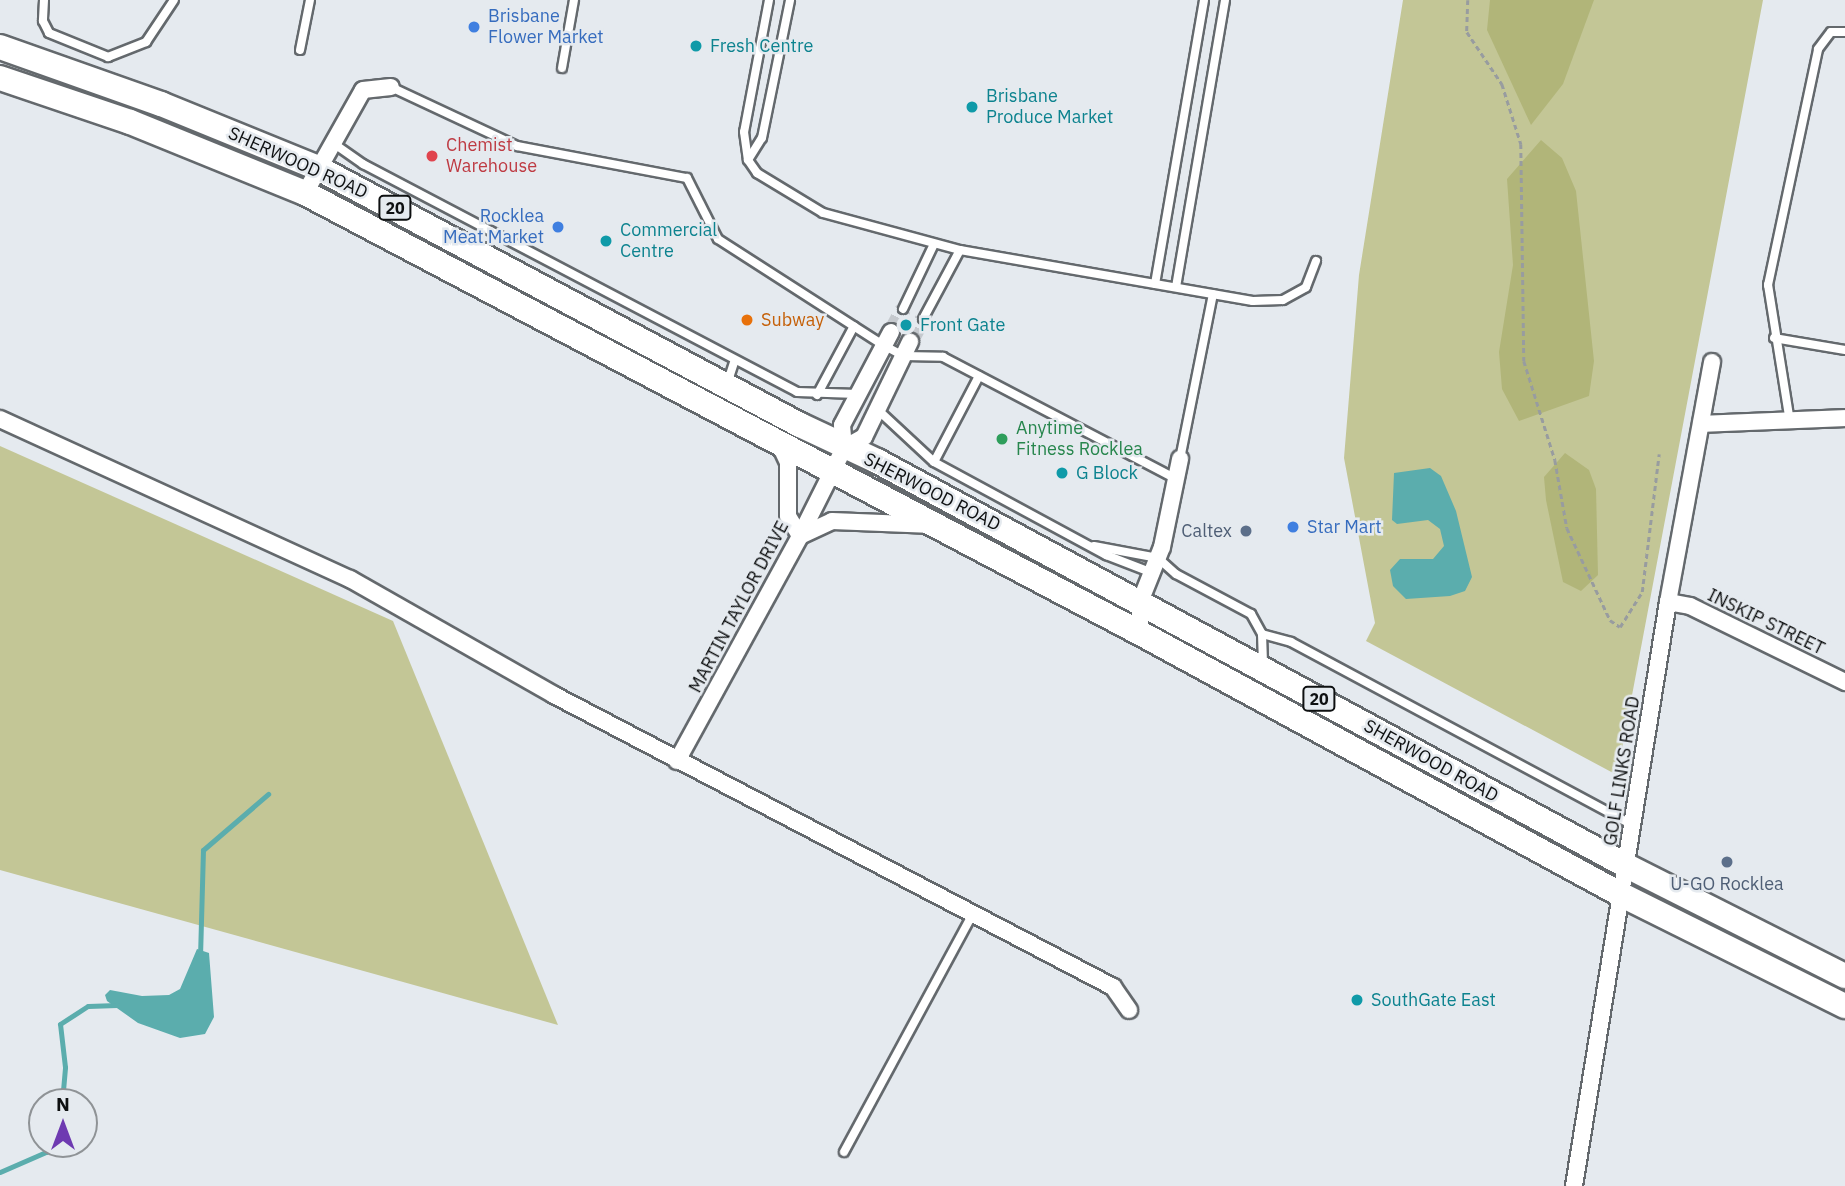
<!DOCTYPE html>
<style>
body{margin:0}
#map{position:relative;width:1845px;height:1186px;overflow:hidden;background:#e5eaef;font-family:"IBM Plex Sans",sans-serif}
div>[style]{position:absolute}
.green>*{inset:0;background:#c3c696}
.forest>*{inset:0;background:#b1b579}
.water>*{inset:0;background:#5badad}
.stream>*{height:5px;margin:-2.5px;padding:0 2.5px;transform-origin:2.5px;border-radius:2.5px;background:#5badad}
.minor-tunnel>*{height:16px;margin-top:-8px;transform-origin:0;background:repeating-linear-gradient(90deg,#c5c9ce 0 16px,transparent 0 24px)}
.path>*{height:2.5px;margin-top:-1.25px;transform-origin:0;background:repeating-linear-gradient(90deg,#989c9f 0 5px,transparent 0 8.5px)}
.roads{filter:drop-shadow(2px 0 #64696d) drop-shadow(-2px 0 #64696d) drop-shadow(0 2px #64696d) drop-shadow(0 -2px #64696d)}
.service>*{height:8px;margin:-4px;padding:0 4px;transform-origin:4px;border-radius:4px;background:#fff}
.minor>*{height:16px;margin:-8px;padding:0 8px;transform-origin:8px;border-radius:8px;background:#fff}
.primary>*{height:24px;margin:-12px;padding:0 12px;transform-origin:12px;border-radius:12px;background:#fff}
.dots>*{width:19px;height:19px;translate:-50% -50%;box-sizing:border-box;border:4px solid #e5eaef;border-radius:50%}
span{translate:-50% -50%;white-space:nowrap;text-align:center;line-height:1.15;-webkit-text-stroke:5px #e5eaef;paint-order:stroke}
.shield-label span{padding:2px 5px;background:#e5eaef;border:2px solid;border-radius:5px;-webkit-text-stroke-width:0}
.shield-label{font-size:16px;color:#0e1011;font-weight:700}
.shop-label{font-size:18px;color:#366cbe}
.left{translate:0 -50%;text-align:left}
.right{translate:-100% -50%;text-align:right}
.culture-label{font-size:18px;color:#0d838f}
.health-label{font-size:18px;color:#be3a42}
.street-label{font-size:18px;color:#0e1011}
.food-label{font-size:18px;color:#c56008}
.leisure-label{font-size:18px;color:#27864d}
.service-label{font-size:18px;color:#4e5e75}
.north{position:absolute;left:28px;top:1088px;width:70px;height:70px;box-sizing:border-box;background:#e5eaef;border:2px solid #8f9396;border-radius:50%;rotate:0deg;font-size:19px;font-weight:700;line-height:28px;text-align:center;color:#0e1011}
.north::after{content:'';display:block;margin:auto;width:24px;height:32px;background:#6e3ab1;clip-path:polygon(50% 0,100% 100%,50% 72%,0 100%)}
</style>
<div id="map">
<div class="green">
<i style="clip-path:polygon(1403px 0,1763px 0,1617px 775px,1366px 641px,1375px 623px,1344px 458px,1359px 275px)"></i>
<i style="clip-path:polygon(0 446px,393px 621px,558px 1025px,0 870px)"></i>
</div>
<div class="forest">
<i style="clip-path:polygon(1490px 0,1594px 0,1563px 84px,1531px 125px,1487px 30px)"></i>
<i style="clip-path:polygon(1541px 140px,1562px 158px,1576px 191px,1594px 361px,1589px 396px,1519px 421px,1502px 389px,1499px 352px,1513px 265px,1507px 179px)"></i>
<i style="clip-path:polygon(1565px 453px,1589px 470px,1596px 489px,1598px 575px,1581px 591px,1563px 582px,1546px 500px,1544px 477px)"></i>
</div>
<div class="water">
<i style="clip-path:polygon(1430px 468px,1441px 476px,1456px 511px,1472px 577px,1465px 591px,1450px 596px,1406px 599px,1393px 586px,1390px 570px,1400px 559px,1433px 559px,1444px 546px,1440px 529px,1428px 520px,1397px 524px,1392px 520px,1394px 473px)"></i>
<i style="clip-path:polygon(197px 949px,209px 953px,214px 1017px,205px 1034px,180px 1038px,138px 1023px,107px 1001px,105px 995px,110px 990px,142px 996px,169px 995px,180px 989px)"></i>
</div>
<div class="stream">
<i style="left:200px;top:957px;width:107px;rotate:-88.4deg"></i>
<i style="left:203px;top:850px;width:86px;rotate:-40.7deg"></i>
<i style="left:62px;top:1102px;width:35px;rotate:-85deg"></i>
<i style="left:65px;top:1067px;width:43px;rotate:-96.6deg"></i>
<i style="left:60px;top:1024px;width:33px;rotate:-33deg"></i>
<i style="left:88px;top:1006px;width:29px;rotate:-2deg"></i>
<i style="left:0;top:1172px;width:50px;rotate:-23.5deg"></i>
<i style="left:46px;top:1152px;width:9px;rotate:-69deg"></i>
</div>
<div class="minor-tunnel">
<i style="left:891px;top:332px;width:26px;rotate:-62deg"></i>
<i style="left:910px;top:342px;width:26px;rotate:-61deg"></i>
</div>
<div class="path">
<i style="left:1468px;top:0;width:32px;rotate:92deg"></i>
<i style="left:1467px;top:32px;width:63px;rotate:56.1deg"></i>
<i style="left:1502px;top:84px;width:63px;rotate:72.4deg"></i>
<i style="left:1521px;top:144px;width:217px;rotate:89.2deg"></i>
<i style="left:1524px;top:361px;width:104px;rotate:72.6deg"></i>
<i style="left:1555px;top:460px;width:69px;rotate:80deg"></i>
<i style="left:1567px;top:528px;width:102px;rotate:64.9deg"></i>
<i style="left:1610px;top:620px;width:12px;rotate:35deg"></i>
<i style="left:1620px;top:627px;width:41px;rotate:-57.8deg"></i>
<i style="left:1642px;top:592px;width:139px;rotate:-83deg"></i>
</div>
<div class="roads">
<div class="service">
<i style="left:44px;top:0;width:21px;rotate:93deg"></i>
<i style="left:43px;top:21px;width:13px;rotate:63deg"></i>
<i style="left:49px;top:33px;width:64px;rotate:22.1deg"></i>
<i style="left:108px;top:57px;width:41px;rotate:-21.5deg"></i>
<i style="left:146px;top:42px;width:50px;rotate:-56.3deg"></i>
<i style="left:769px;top:0;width:134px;rotate:100.7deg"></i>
<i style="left:744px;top:132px;width:28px;rotate:82deg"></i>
<i style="left:748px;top:160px;width:16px;rotate:55deg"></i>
<i style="left:757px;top:173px;width:77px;rotate:31.2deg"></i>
<i style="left:823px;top:213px;width:142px;rotate:15.1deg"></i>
<i style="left:960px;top:250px;width:297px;rotate:9.9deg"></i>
<i style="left:1253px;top:301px;width:30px;rotate:-2deg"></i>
<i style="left:1283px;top:300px;width:26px;rotate:-29deg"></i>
<i style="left:1306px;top:287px;width:28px;rotate:-69deg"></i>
<i style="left:300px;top:50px;width:51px;rotate:-78.7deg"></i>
<i style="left:562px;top:68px;width:69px;rotate:-80deg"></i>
<i style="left:391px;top:87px;width:139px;rotate:25.1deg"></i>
<i style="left:517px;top:146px;width:173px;rotate:10.7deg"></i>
<i style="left:687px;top:178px;width:68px;rotate:63.1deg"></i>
<i style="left:718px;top:239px;width:196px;rotate:32.7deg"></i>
<i style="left:883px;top:345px;width:24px;rotate:28deg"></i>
<i style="left:904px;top:356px;width:39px;rotate:1deg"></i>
<i style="left:943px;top:357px;width:263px;rotate:27.6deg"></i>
<i style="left:333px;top:143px;width:37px;rotate:35deg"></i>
<i style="left:363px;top:164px;width:490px;rotate:27.7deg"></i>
<i style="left:797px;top:392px;width:61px;rotate:1.9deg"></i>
<i style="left:748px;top:160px;width:26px;rotate:-58deg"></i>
<i style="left:762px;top:138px;width:141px;rotate:-78.5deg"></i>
<i style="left:1155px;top:284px;width:288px;rotate:-80.2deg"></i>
<i style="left:1176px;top:287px;width:291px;rotate:-80.3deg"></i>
<i style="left:903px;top:309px;width:72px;rotate:-64.5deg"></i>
<i style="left:923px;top:319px;width:78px;rotate:-61.8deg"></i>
<i style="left:1774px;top:338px;width:72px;rotate:9.6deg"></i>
<i style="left:727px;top:384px;width:25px;rotate:-72deg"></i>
<i style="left:817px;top:395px;width:78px;rotate:-61.8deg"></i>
<i style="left:878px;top:410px;width:76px;rotate:42.9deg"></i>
<i style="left:934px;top:462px;width:196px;rotate:28.4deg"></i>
<i style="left:1106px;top:555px;width:50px;rotate:21deg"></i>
<i style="left:1790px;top:422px;width:139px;rotate:-99.1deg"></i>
<i style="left:1768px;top:285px;width:241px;rotate:-78deg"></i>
<i style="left:1818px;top:49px;width:21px;rotate:-53deg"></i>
<i style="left:1831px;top:32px;width:14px"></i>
<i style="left:1180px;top:459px;width:168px;rotate:-78.7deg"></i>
<i style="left:934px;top:462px;width:97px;rotate:-62.4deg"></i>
<i style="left:1094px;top:546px;width:65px;rotate:10.6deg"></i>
<i style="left:1158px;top:558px;width:24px;rotate:42deg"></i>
<i style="left:1176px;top:574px;width:85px;rotate:28.1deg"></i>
<i style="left:1251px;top:614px;width:23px;rotate:61deg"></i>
<i style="left:1262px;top:634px;width:30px;rotate:15deg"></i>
<i style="left:1291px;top:642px;width:388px;rotate:28.2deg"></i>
<i style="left:1262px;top:634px;width:28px;rotate:88deg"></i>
<i style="left:844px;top:1152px;width:273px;rotate:-61.6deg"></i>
</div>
<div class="minor">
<i style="left:305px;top:193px;width:118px;rotate:-60.6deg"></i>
<i style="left:363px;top:90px;width:28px;rotate:-6deg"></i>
<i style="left:0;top:419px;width:385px;rotate:24.6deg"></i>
<i style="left:350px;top:579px;width:235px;rotate:29.6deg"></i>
<i style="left:554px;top:695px;width:631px;rotate:27.58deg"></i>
<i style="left:1113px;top:987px;width:28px;rotate:55deg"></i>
<i style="left:1701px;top:424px;width:144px;rotate:-2.4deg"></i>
<i style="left:779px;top:443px;width:21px;rotate:65deg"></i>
<i style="left:788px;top:462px;width:54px;rotate:90deg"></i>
<i style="left:788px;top:516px;width:23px;rotate:59deg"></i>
<i style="left:844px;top:448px;width:23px;rotate:-29deg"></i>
<i style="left:864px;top:437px;width:106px;rotate:-64.2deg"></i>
<i style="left:800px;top:536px;width:35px;rotate:-25deg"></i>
<i style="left:832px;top:521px;width:101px;rotate:2.3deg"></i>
<i style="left:1668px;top:602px;width:22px;rotate:10deg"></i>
<i style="left:1690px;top:606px;width:173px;rotate:26.1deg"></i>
<i style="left:1140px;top:633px;width:31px;rotate:-90deg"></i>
<i style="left:1140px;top:602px;width:59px;rotate:-68.2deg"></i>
<i style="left:1162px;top:547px;width:90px;rotate:-78.4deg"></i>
<i style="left:677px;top:761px;width:256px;rotate:-61.3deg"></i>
<i style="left:800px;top:536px;width:98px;rotate:-63.4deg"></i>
<i style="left:844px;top:448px;width:23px;rotate:-95deg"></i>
<i style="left:842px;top:425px;width:105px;rotate:-62.2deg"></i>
<i style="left:1574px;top:1186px;width:592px;rotate:-80.86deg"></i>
<i style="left:1668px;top:602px;width:244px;rotate:-79.6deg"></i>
</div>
<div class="primary">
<i style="left:0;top:47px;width:171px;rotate:19.5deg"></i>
<i style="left:161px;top:104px;width:170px;rotate:22.2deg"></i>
<i style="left:318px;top:168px;width:546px;rotate:28.07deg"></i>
<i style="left:800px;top:425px;width:85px;rotate:25.1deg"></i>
<i style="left:877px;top:461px;width:850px;rotate:28.37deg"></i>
<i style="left:1625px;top:865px;width:246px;rotate:26.8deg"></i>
<i style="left:0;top:78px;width:137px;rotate:18.7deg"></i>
<i style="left:130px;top:122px;width:189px;rotate:22.1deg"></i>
<i style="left:305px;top:193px;width:944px;rotate:27.79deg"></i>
<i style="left:1140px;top:633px;width:546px;rotate:28.54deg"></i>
<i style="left:1620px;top:894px;width:251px;rotate:26.5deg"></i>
</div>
</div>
<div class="dots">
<i style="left:474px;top:27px;background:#3f7fe0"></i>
<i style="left:696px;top:46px;background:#0f9aa8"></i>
<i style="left:972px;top:107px;background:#0f9aa8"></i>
<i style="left:432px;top:156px;background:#e0444e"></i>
<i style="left:558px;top:227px;background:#3f7fe0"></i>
<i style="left:606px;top:241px;background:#0f9aa8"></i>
<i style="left:747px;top:320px;background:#e8710a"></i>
<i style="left:906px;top:325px;background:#0f9aa8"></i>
<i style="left:1002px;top:439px;background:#2e9e5b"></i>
<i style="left:1062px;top:473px;background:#0f9aa8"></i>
<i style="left:1293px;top:527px;background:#3f7fe0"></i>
<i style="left:1246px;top:531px;background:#5c6f8a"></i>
<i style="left:1727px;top:862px;background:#5c6f8a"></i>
<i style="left:1357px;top:1000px;background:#0f9aa8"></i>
</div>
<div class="shield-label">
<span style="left:395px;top:208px">20</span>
<span style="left:1319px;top:699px">20</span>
</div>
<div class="shop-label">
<span class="left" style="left:488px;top:27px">Brisbane<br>Flower Market</span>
<span class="right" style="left:544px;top:227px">Rocklea<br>Meat Market</span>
<span class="left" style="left:1307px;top:527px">Star Mart</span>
</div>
<div class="culture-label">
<span class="left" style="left:710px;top:46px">Fresh Centre</span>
<span class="left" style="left:986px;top:107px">Brisbane<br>Produce Market</span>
<span class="left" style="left:620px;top:241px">Commercial<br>Centre</span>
<span class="left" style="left:920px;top:325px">Front Gate</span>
<span class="left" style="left:1076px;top:473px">G Block</span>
<span class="left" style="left:1371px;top:1000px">SouthGate East</span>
</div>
<div class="health-label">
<span class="left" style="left:446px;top:156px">Chemist<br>Warehouse</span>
</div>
<div class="street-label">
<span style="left:298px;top:163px;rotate:24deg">SHERWOOD ROAD</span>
<span style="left:932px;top:492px;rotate:27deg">SHERWOOD ROAD</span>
<span style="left:739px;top:607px;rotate:-62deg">MARTIN TAYLOR DRIVE</span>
<span style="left:1766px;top:622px;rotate:26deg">INSKIP STREET</span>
<span style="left:1431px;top:761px;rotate:29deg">SHERWOOD ROAD</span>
<span style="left:1622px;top:771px;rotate:-81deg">GOLF LINKS ROAD</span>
</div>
<div class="food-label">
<span class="left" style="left:761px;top:320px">Subway</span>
</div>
<div class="leisure-label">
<span class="left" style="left:1016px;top:439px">Anytime<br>Fitness Rocklea</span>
</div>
<div class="service-label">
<span class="right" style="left:1232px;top:531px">Caltex</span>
<span style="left:1727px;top:884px">U-GO Rocklea</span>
</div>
<div class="north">N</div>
</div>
